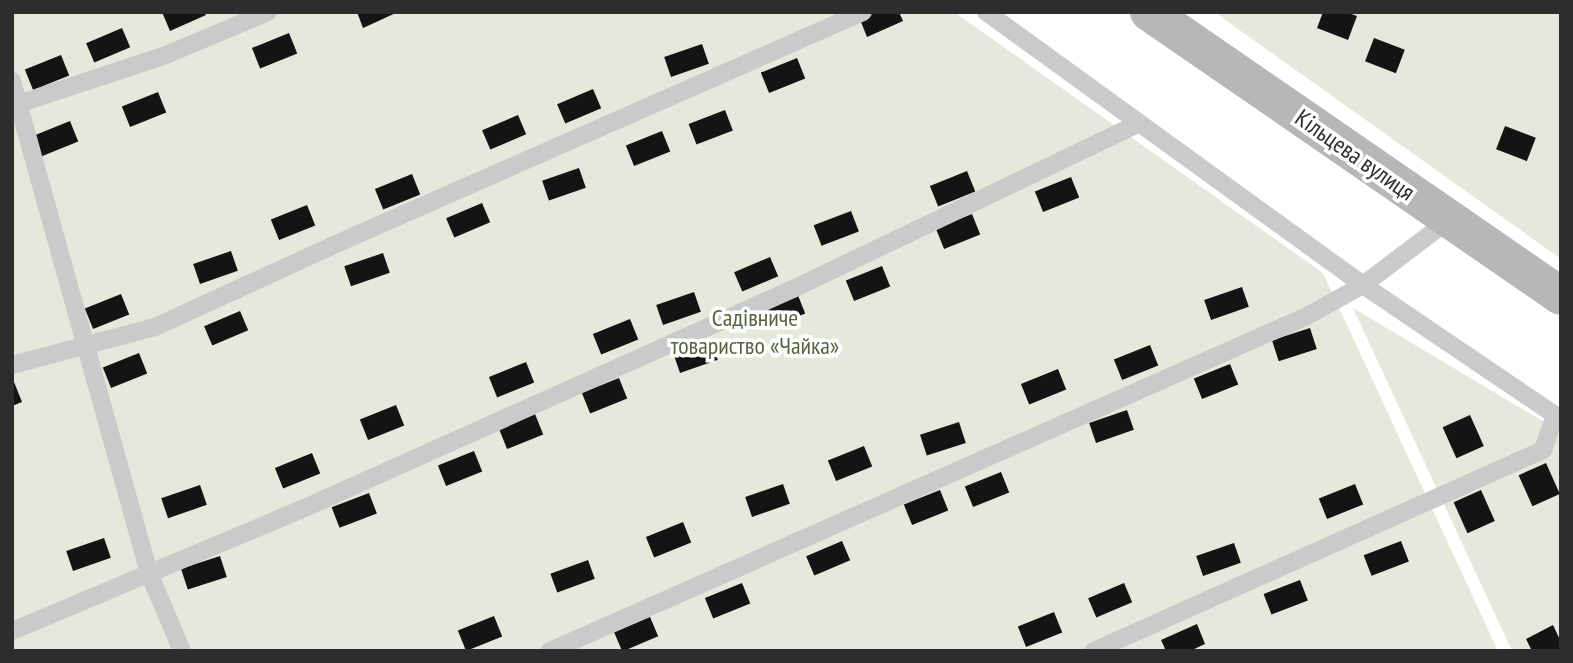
<!DOCTYPE html>
<meta charset="utf-8">
<style>
body{margin:0}
#map{position:relative;width:1573px;height:663px;overflow:hidden;background:#fff;font-family:"PT Sans Narrow",sans-serif}
div>[style]{position:absolute}
.green>*{inset:0;background:#e4e9db}
.building>*{inset:0;background:#141414;transform-origin:0 0}
.lane>*{height:18px;margin:-9px;padding:0 9px;transform-origin:9px;border-radius:9px;background:#cacaca}
.secondary>*{height:38px;margin:-19px;padding:0 19px;transform-origin:19px;border-radius:19px;background:#b7b7b7}
span{translate:-50% -50%;white-space:nowrap;text-align:center;line-height:1.15;-webkit-text-stroke:7px #fff;paint-order:stroke}
.street-label{font-size:24px;color:#2d2d2d}
.park-label{font-size:24px;color:#54643f}
.frame{position:absolute;inset:0;border:14px solid #2d2d2d;pointer-events:none}
</style>
<div id="map">
<div class="green">
<i style="clip-path:polygon(12px 12px,954px 12px,1323px 273px,1498px 651px,12px 651px)"></i>
<i style="clip-path:polygon(1215px 12px,1561px 12px,1561px 259px,1238px 29px)"></i>
<i style="clip-path:polygon(1353px 308px,1561px 432px,1561px 651px,1512px 651px)"></i>
</div>
<div class="building">
<i style="clip-path:polygon(162px 12px,204px 12px,206px 15px,170px 31px)"></i>
<i style="clip-path:polygon(357px 12px,398px 12px,363px 28px)"></i>
<i style="clip-path:polygon(870px 12px,899px 12px,903px 21px,867px 37px,859px 17px)"></i>
<i style="clip-path:polygon(1323px 12px,1346px 12px,1357px 16px,1348px 40px,1317px 28px)"></i>
<i style="left:122px;top:28px;width:21px;height:39px;rotate:67deg"></i>
<i style="left:289px;top:33px;width:22px;height:40px;rotate:68deg"></i>
<i style="left:1374px;top:38px;width:33px;height:25px;rotate:21deg"></i>
<i style="left:702px;top:44px;width:21px;height:40px;rotate:71deg"></i>
<i style="left:61px;top:55px;width:22px;height:39px;rotate:68deg"></i>
<i style="left:797px;top:58px;width:22px;height:39px;rotate:68deg"></i>
<i style="left:593px;top:89px;width:21px;height:39px;rotate:67deg"></i>
<i style="left:158px;top:92px;width:22px;height:39px;rotate:68deg"></i>
<i style="left:725px;top:110px;width:22px;height:39px;rotate:69deg"></i>
<i style="left:518px;top:115px;width:21px;height:39px;rotate:67deg"></i>
<i style="left:70px;top:121px;width:22px;height:40px;rotate:68deg"></i>
<i style="left:1505px;top:126px;width:33px;height:25px;rotate:21deg"></i>
<i style="left:662px;top:131px;width:22px;height:39px;rotate:68deg"></i>
<i style="left:579px;top:168px;width:21px;height:39px;rotate:71deg"></i>
<i style="left:967px;top:171px;width:22px;height:40px;rotate:68deg"></i>
<i style="left:412px;top:174px;width:22px;height:40px;rotate:68deg"></i>
<i style="left:1071px;top:177px;width:22px;height:39px;rotate:68deg"></i>
<i style="left:482px;top:203px;width:21px;height:39px;rotate:67deg"></i>
<i style="left:307px;top:205px;width:22px;height:39px;rotate:68deg"></i>
<i style="left:851px;top:211px;width:22px;height:40px;rotate:69deg"></i>
<i style="left:972px;top:214px;width:22px;height:39px;rotate:68deg"></i>
<i style="left:231px;top:251px;width:21px;height:40px;rotate:71deg"></i>
<i style="left:383px;top:253px;width:21px;height:41px;rotate:71deg"></i>
<i style="left:770px;top:257px;width:21px;height:39px;rotate:67deg"></i>
<i style="left:882px;top:266px;width:22px;height:39px;rotate:68deg"></i>
<i style="left:1242px;top:287px;width:21px;height:40px;rotate:71deg"></i>
<i style="left:694px;top:292px;width:21px;height:40px;rotate:71deg"></i>
<i style="left:797px;top:293px;width:22px;height:39px;rotate:68deg"></i>
<i style="left:121px;top:294px;width:22px;height:39px;rotate:68deg"></i>
<i style="left:240px;top:311px;width:21px;height:39px;rotate:67deg"></i>
<i style="left:630px;top:319px;width:22px;height:40px;rotate:68deg"></i>
<i style="left:1310px;top:328px;width:22px;height:40px;rotate:72deg"></i>
<i style="left:711px;top:340px;width:21px;height:40px;rotate:71deg"></i>
<i style="left:1150px;top:345px;width:22px;height:39px;rotate:68deg"></i>
<i style="left:139px;top:353px;width:22px;height:39px;rotate:68deg"></i>
<i style="left:526px;top:362px;width:22px;height:40px;rotate:68deg"></i>
<i style="left:1230px;top:364px;width:22px;height:39px;rotate:68deg"></i>
<i style="left:1058px;top:369px;width:22px;height:40px;rotate:68deg"></i>
<i style="clip-path:polygon(12px 377px,22px 402px,12px 406px)"></i>
<i style="left:619px;top:378px;width:22px;height:40px;rotate:68deg"></i>
<i style="left:396px;top:405px;width:22px;height:39px;rotate:68deg"></i>
<i style="left:1127px;top:410px;width:21px;height:40px;rotate:71deg"></i>
<i style="left:535px;top:414px;width:22px;height:39px;rotate:68deg"></i>
<i style="left:1470px;top:415px;width:34px;height:30px;rotate:66deg"></i>
<i style="left:959px;top:422px;width:22px;height:41px;rotate:72deg"></i>
<i style="left:864px;top:446px;width:22px;height:39px;rotate:68deg"></i>
<i style="left:474px;top:451px;width:22px;height:39px;rotate:68deg"></i>
<i style="left:312px;top:453px;width:22px;height:40px;rotate:68deg"></i>
<i style="left:1546px;top:463px;width:34px;height:30px;rotate:66deg"></i>
<i style="left:1001px;top:472px;width:22px;height:39px;rotate:68deg"></i>
<i style="left:783px;top:484px;width:21px;height:40px;rotate:71deg"></i>
<i style="left:1355px;top:484px;width:22px;height:39px;rotate:68deg"></i>
<i style="left:200px;top:485px;width:21px;height:41px;rotate:71deg"></i>
<i style="left:940px;top:490px;width:22px;height:39px;rotate:68deg"></i>
<i style="left:1481px;top:490px;width:34px;height:30px;rotate:66deg"></i>
<i style="left:369px;top:493px;width:22px;height:40px;rotate:69deg"></i>
<i style="left:683px;top:522px;width:22px;height:40px;rotate:68deg"></i>
<i style="left:104px;top:538px;width:21px;height:40px;rotate:71deg"></i>
<i style="left:842px;top:541px;width:21px;height:39px;rotate:67deg"></i>
<i style="left:1401px;top:541px;width:22px;height:40px;rotate:69deg"></i>
<i style="left:1234px;top:543px;width:21px;height:40px;rotate:71deg"></i>
<i style="left:220px;top:556px;width:22px;height:41px;rotate:72deg"></i>
<i style="left:588px;top:560px;width:20px;height:40px;rotate:70deg"></i>
<i style="left:1300px;top:580px;width:22px;height:39px;rotate:69deg"></i>
<i style="left:742px;top:583px;width:22px;height:40px;rotate:68deg"></i>
<i style="left:1124px;top:583px;width:21px;height:39px;rotate:67deg"></i>
<i style="left:1054px;top:612px;width:22px;height:39px;rotate:68deg"></i>
<i style="left:494px;top:616px;width:22px;height:39px;rotate:68deg"></i>
<i style="left:650px;top:617px;width:21px;height:39px;rotate:67deg"></i>
<i style="clip-path:polygon(1197px 624px,1205px 644px,1190px 651px,1166px 651px,1161px 640px)"></i>
<i style="clip-path:polygon(1553px 625px,1561px 642px,1561px 651px,1532px 651px,1526px 639px)"></i>
</div>
<div class="lane">
<i style="left:986px;top:12px;width:465px;rotate:35.9deg"></i>
<i style="left:1363px;top:285px;width:232px;rotate:34.1deg"></i>
<i style="left:1555px;top:415px;width:37px;rotate:109deg"></i>
<i style="left:1543px;top:450px;width:492px;rotate:155.9deg"></i>
<i style="left:12px;top:81px;width:511px;rotate:74.44deg"></i>
<i style="left:149px;top:573px;width:85px;rotate:67.1deg"></i>
<i style="left:12px;top:106px;width:162px;rotate:-18.3deg"></i>
<i style="left:166px;top:55px;width:111px;rotate:-22.9deg"></i>
<i style="left:12px;top:365px;width:148px;rotate:-14.9deg"></i>
<i style="left:155px;top:327px;width:219px;rotate:-24.6deg"></i>
<i style="left:354px;top:236px;width:556px;rotate:-23.75deg"></i>
<i style="left:12px;top:631px;width:312px;rotate:-22.8deg"></i>
<i style="left:300px;top:510px;width:540px;rotate:-24.15deg"></i>
<i style="left:793px;top:289px;width:384px;rotate:-25.6deg"></i>
<i style="left:550px;top:651px;width:828px;rotate:-23.87deg"></i>
<i style="left:1307px;top:316px;width:64px;rotate:-29deg"></i>
<i style="left:1363px;top:285px;width:108px;rotate:-37.1deg"></i>
</div>
<div class="secondary">
<i style="left:1149px;top:12px;width:500px;rotate:34.58deg"></i>
</div>
<div class="street-label">
<span style="left:1355px;top:155px;rotate:35deg">Кільцева вулиця</span>
</div>
<div class="park-label">
<span style="left:755px;top:332px">Садівниче<br>товариство «Чайка»</span>
</div>
<div class="frame"></div>
</div>
